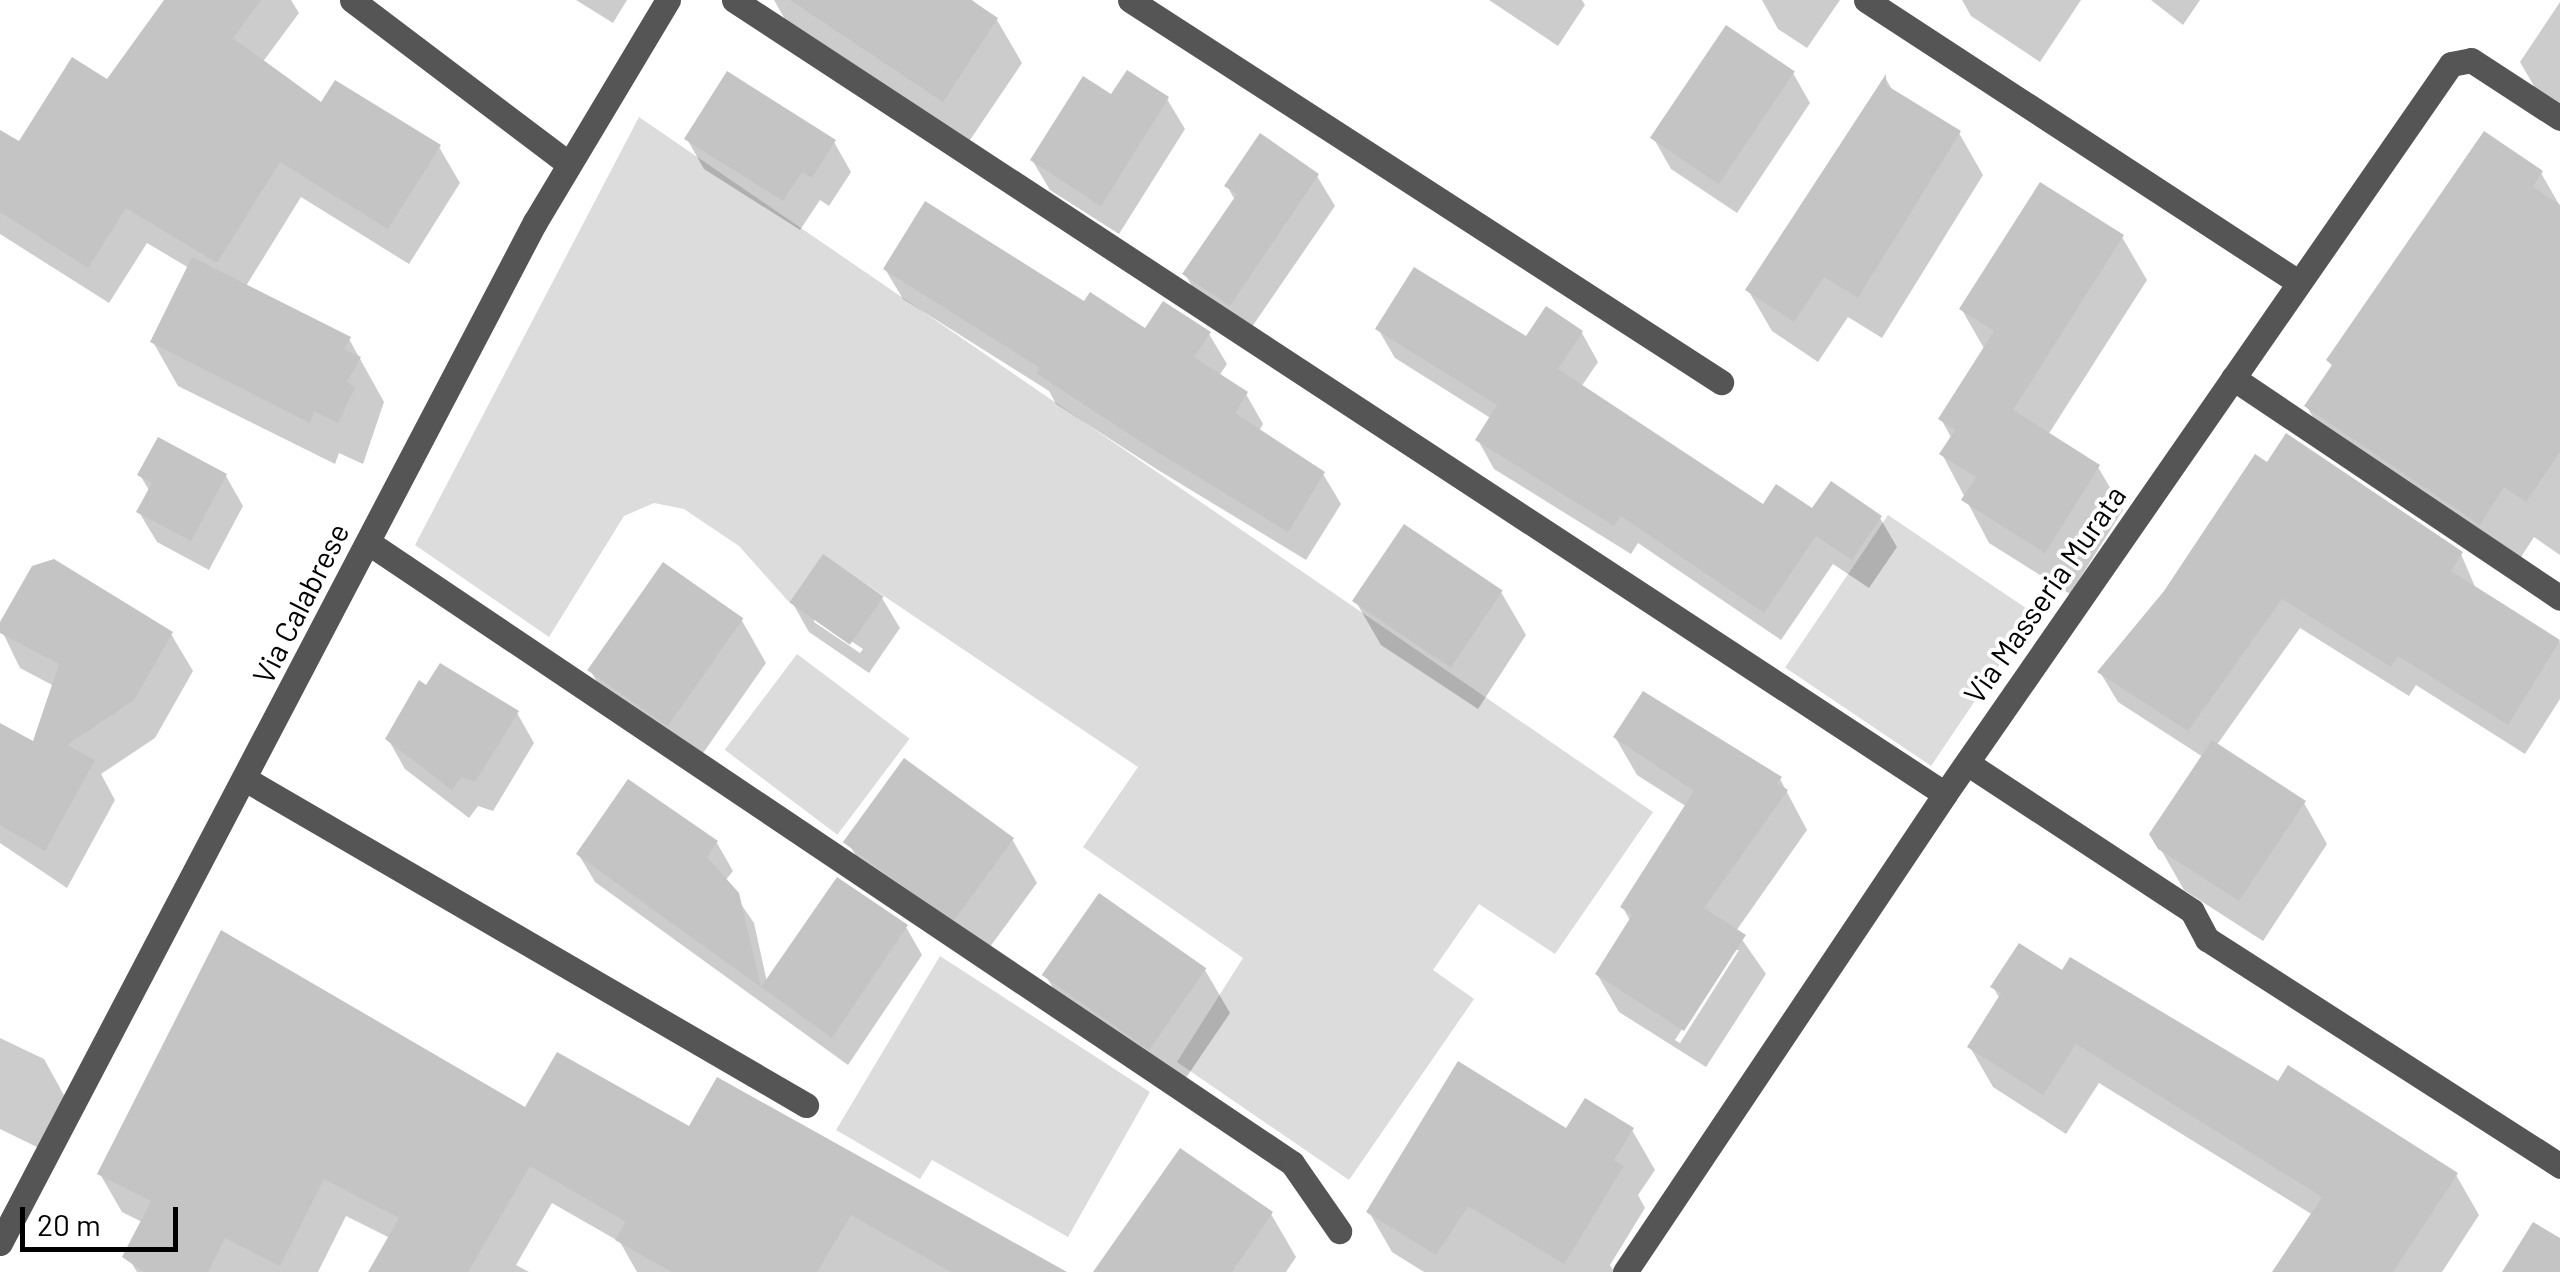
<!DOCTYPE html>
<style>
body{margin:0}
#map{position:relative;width:2560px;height:1272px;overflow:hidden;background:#fff;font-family:Barlow,sans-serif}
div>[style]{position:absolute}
.green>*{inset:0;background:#dcdcdc;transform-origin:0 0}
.shadow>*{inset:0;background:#0003}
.building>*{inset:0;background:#c4c4c4;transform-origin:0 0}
.minor>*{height:25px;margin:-12.5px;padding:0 12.5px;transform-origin:12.5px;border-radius:12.5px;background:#555}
span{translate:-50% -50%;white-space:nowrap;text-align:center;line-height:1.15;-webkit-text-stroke:8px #fff;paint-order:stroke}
.street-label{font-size:30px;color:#000}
.scale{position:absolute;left:20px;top:1207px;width:158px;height:45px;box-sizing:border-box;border:5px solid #000;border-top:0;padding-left:12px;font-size:30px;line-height:35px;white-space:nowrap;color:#000;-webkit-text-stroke:8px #fff;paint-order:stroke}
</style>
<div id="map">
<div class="green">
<i style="clip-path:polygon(639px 117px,1653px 812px,1555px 954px,1479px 904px,1433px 970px,1474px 999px,1349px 1180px,1177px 1062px,1243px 958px,1083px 847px,1138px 767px,823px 555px,789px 602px,739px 546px,684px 509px,654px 503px,624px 516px,549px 637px,415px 545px)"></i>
<i style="left:1888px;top:515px;width:176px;height:184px;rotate:34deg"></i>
<i style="left:797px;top:654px;width:141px;height:120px;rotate:37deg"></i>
<i style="clip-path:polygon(940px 956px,1150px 1092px,1068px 1237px,932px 1160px,920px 1179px,836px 1130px)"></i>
</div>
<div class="shadow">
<i style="clip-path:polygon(168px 0,291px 0,299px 13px,262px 63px,322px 106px,439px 147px,460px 183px,409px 264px,301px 197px,246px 286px,349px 339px,384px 402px,363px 464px,339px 453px,335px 464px,178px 386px,153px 342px,189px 268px,147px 243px,109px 303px,0 234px,0 133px,20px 145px,108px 82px)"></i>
<i style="clip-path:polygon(576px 0,627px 0,613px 23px)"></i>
<i style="clip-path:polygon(774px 0,972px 0,997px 20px,1022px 63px,968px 143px,787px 23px)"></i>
<i style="clip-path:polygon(1489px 0,1582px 0,1585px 5px,1558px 46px)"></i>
<i style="clip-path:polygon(1762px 0,1840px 0,1807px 48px,1778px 29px)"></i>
<i style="clip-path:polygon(1962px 0,2081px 0,2040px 62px,1971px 16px)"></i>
<i style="clip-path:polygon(2151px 0,2200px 0,2183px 25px)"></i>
<i style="clip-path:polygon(2560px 2px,2560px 115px,2545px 105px,2520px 62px)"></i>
<i style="clip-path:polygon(1793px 73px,1810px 103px,1737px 213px,1671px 169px,1654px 139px)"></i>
<i style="clip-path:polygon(1886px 79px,1894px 93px,1959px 133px,1983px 175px,1882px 338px,1848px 317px,1818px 362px,1772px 331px,1748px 290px)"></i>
<i style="clip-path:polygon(1112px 98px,1167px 99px,1185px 129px,1119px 234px,1050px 190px,1032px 160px)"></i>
<i style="clip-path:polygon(687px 139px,834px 142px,851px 172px,829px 206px,820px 200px,800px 230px,704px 169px)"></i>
<i style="clip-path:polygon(2541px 173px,2560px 206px,2560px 555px,2534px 537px,2510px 574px,2337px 458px,2307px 407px,2333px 368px,2329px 361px)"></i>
<i style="clip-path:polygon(1317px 176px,1335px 206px,1247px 334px,1202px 304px,1185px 274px,1235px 200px,1227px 186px)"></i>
<i style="clip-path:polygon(2122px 237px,2147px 280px,2048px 435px,2098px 467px,2123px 510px,2070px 594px,1989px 543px,1942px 454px,1952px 439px,1941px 419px,1985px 350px,1962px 310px)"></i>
<i style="clip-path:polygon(885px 269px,1085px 305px,1145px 331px,1209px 334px,1227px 364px,1219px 376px,1246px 394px,1263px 424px,1259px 431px,1323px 474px,1341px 504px,1306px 560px,1158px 470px,1056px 404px,1049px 391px,903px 299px)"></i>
<i style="clip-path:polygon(1546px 310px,1582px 333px,1598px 362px,1581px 387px,1764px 507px,1880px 518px,1897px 547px,1869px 588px,1833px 564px,1781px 640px,1638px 543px,1631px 554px,1494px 469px,1478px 440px,1492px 419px,1395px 358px,1378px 329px,1526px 340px)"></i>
<i style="clip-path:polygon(140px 475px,226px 476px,243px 506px,209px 570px,157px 542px,139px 512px,150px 492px)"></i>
<i style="clip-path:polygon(2461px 554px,2476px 589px,2560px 642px,2560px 699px,2525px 754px,2416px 685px,2409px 696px,2300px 628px,2216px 746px,2304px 803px,2327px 844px,2263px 941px,2184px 890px,2152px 834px,2203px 757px,2118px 702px,2100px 672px,2166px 593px)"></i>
<i style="clip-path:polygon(1501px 592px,1526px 635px,1478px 709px,1381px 645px,1356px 602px)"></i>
<i style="clip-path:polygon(evenodd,882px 598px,900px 628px,869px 673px,809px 632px,792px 602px,882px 598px,814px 616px,863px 649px,860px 653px,814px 622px,814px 616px)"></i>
<i style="clip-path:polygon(741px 619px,766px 663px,694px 766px,615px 713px,590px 670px)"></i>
<i style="clip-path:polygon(0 627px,171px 634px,193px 671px,155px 738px,101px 774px,115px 800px,67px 888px,0 843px,0 726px,34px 744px,54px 686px,20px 668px)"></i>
<i style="clip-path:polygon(517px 713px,534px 743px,493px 811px,478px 806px,469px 818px,405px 769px,388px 739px)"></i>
<i style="clip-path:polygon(evenodd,1615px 737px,1780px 779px,1807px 830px,1736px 931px,1766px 974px,1706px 1067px,1619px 1012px,1597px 974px,1631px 922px,1623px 908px,1687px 807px,1637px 775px,1615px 737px,1733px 950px,1739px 950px,1680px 1043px,1675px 1040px,1733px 950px)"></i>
<i style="clip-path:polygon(1012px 839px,1037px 883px,981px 959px,874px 887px,849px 844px)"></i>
<i style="clip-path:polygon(717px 843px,733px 871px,725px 881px,754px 923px,767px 982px,906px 927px,922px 955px,848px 1065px,595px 882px,579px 855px)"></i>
<i style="clip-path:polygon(1205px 970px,1230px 1013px,1177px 1091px,1071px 1020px,1046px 976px)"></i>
<i style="clip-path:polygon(2062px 974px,2456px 1175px,2479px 1215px,2442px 1272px,2275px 1272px,2313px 1215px,2099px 1083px,2066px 1134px,1993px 1087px,1970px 1047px,2000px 999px,1993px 987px)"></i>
<i style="clip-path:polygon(0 1038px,44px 1059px,65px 1097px,39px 1148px,0 1129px)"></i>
<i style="clip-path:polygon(526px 1111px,690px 1129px,1047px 1272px,637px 1272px,620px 1242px,552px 1203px,516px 1265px,529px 1272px,371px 1272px,390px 1238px,346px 1216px,318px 1272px,137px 1272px,126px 1254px,142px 1222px,122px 1212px,100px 1174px)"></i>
<i style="clip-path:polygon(1632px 1130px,1655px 1170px,1638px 1195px,1645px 1208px,1610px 1265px,1614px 1272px,1424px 1272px,1392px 1252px,1369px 1212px,1567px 1131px)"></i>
<i style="clip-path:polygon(1271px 1214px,1296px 1257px,1286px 1272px,1111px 1272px)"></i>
</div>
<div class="building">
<i style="clip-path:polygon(164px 0,261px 0,233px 38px,321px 102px,335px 80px,441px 145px,388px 229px,280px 162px,217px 263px,126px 208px,88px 268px,0 212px,0 130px,19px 141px,72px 57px,107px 79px)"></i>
<i style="clip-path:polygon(790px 0,971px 0,998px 18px,943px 102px)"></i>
<i style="left:1726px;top:25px;width:83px;height:136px;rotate:34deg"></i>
<i style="clip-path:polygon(1127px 70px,1169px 97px,1101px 206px,1030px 160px,1083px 76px,1111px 94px)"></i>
<i style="clip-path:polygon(727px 71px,836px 140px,812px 178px,802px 172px,783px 201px,684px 139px)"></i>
<i style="clip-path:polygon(1886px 74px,1886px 85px,1961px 131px,1858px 298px,1824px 277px,1794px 322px,1745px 290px)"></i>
<i style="clip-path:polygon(2484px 131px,2543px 171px,2533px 187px,2560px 205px,2560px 452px,2526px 502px,2504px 487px,2480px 525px,2304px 406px,2332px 365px,2326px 360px)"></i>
<i style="clip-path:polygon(1260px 133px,1319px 174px,1230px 306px,1182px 274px,1237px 194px,1224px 186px)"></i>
<i style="clip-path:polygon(2040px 182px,2124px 235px,2013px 410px,2100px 465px,2045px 553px,1961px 500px,1976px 477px,1939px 454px,1955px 430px,1938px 419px,1994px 331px,1959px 309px)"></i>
<i style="clip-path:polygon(925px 201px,1084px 301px,1090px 292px,1145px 328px,1163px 301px,1211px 332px,1194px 357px,1248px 392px,1235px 413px,1325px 472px,1288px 532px,1138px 440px,1036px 373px,1040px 368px,883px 269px)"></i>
<i style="clip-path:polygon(192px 257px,351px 337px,344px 349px,361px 357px,347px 382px,355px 388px,338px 423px,314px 411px,310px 423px,150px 342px)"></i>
<i style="clip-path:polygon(1414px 267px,1526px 336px,1546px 306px,1583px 331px,1558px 369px,1763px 504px,1776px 484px,1812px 508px,1831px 481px,1882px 516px,1852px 560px,1816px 536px,1764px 613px,1621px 516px,1614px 526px,1475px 440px,1497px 405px,1375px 329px)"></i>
<i style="clip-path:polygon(2286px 433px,2463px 552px,2451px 571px,2560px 640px,2508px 725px,2398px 656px,2391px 667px,2282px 599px,2188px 731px,2097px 672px,2164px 591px,2255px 454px,2267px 462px)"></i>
<i style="clip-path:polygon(158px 437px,227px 474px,191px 541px,136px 512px,152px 483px,137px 475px)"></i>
<i style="left:1404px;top:524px;width:119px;height:93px;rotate:34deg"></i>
<i style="left:823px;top:554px;width:74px;height:59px;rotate:35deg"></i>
<i style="clip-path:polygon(54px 559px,173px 632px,134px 700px,67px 745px,95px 760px,45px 851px,0 825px,0 723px,33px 741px,59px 664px,0 633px,0 622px,32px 566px)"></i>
<i style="left:663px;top:562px;width:98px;height:132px;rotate:35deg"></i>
<i style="clip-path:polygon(440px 663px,519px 711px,475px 782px,461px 777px,452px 790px,385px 739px,419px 680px,426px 685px)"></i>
<i style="clip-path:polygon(1643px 691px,1782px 777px,1777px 783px,1788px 790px,1704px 908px,1746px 935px,1684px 1031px,1595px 974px,1632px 915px,1620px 907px,1694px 791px,1613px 737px)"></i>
<i style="clip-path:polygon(2212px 740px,2306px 801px,2239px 901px,2158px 849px,2149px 834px)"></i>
<i style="left:904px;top:758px;width:136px;height:104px;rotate:36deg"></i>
<i style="clip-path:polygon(628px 779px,718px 841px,707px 857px,739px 893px,761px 987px,837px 877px,908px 925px,832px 1038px,576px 854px)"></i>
<i style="left:1099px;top:893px;width:131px;height:100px;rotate:35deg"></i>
<i style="clip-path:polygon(221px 930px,525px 1107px,557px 1052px,689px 1126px,717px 1077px,1067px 1272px,951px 1272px,851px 1215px,817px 1272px,672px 1272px,615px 1240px,626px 1222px,530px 1166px,468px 1272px,368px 1272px,399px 1218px,324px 1179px,280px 1266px,225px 1238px,208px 1272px,144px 1272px,122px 1257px,151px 1201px,97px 1174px)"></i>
<i style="clip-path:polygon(2019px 943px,2062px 970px,2070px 957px,2278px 1081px,2288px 1065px,2458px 1173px,2393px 1272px,2272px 1272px,2322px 1197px,2076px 1044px,2043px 1095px,1967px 1047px,2001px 993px,1990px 987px)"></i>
<i style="clip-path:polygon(1458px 1061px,1566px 1128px,1585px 1098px,1634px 1128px,1614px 1160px,1624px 1166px,1564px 1264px,1468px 1206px,1436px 1255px,1366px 1212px)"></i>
<i style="clip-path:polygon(1180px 1148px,1273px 1212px,1232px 1272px,1093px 1272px)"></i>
<i style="clip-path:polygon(2533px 1222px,2560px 1238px,2560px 1272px,2502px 1272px)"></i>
</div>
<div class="minor">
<i style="left:352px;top:0;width:272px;rotate:37.1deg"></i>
<i style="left:734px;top:0;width:1448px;rotate:33.25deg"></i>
<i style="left:1130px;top:0;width:704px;rotate:32.88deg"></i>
<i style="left:1866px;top:0;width:516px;rotate:33.14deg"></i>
<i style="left:2233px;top:378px;width:394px;rotate:33.9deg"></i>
<i style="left:369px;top:543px;width:1112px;rotate:33.89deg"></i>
<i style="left:1292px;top:1163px;width:83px;rotate:55.3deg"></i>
<i style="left:1967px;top:763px;width:269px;rotate:33.3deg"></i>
<i style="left:2192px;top:911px;width:32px;rotate:62deg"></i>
<i style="left:2207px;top:939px;width:420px;rotate:32.7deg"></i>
<i style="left:245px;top:779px;width:649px;rotate:30.16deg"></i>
<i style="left:0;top:1243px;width:1153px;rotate:-62.35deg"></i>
<i style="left:535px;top:222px;width:259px;rotate:-59.1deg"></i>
<i style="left:1625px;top:1272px;width:575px;rotate:-56.2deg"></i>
<i style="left:1945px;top:794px;width:888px;rotate:-55.27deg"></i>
<i style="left:2451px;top:64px;width:20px;rotate:-11deg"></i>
<i style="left:2471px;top:60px;width:106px;rotate:33.1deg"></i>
</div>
<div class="street-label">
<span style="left:2044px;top:594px;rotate:-55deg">Via Masseria Murata</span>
<span style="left:300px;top:603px;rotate:-63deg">Via Calabrese</span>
</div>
<div class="scale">20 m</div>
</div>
